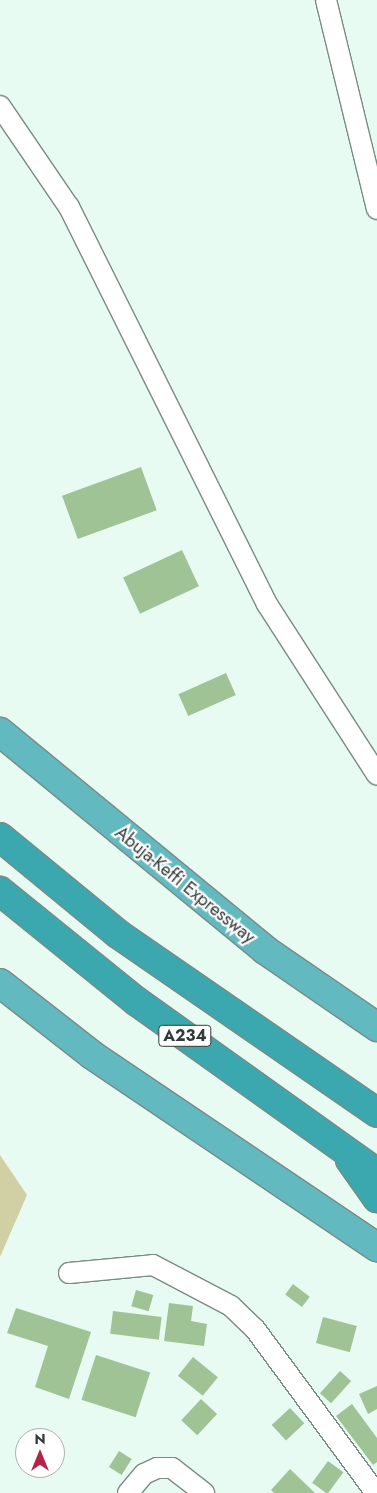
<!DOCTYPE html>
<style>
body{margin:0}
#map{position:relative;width:377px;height:1493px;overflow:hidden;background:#e7fbf3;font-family:Jost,sans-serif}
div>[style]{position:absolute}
.green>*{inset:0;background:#d1d0a4}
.building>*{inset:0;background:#9fc395;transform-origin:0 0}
.roads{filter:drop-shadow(1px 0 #798b84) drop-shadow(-1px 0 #798b84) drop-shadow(0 1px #798b84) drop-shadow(0 -1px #798b84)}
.minor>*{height:20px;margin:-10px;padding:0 10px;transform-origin:10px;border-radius:10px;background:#fff}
.trunk>*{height:28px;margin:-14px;padding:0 14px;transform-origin:14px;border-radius:14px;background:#62bac0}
.motorway>*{height:28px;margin:-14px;padding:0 14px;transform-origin:14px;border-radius:14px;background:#3ba8b0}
span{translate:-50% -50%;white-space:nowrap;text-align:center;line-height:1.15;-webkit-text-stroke:4.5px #fff;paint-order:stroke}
.shield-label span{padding:1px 4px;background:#fff;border:1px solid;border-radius:4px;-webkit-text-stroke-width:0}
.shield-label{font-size:16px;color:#323a37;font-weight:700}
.street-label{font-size:18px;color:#323a37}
.north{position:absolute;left:15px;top:1428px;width:50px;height:50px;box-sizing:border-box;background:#fff;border:1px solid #adb0af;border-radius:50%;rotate:0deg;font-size:14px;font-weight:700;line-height:20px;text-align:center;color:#323a37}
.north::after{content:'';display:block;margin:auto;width:18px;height:22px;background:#b52348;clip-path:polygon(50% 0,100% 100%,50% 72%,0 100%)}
</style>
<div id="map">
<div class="green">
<i style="clip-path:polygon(0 1155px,27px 1195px,0 1257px)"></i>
</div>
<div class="building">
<i style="left:141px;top:467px;width:46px;height:84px;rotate:70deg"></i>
<i style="left:182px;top:550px;width:40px;height:65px;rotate:65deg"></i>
<i style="left:226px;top:673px;width:24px;height:52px;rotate:66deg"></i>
<i style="left:293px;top:1284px;width:21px;height:13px;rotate:37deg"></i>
<i style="left:136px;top:1290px;width:18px;height:17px;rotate:16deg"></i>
<i style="clip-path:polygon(169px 1303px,193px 1306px,191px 1321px,207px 1324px,204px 1346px,164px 1341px)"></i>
<i style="clip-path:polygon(16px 1308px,91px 1332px,69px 1399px,35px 1387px,48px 1346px,7px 1333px)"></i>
<i style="left:113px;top:1311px;width:49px;height:23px;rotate:7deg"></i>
<i style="left:323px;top:1317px;width:35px;height:27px;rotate:15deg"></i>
<i style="left:96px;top:1355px;width:57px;height:47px;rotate:18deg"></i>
<i style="left:193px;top:1357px;width:32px;height:24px;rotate:39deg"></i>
<i style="left:340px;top:1371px;width:15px;height:30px;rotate:42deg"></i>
<i style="clip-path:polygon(377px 1386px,377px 1409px,368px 1414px,359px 1394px)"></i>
<i style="left:201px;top:1399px;width:22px;height:29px;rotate:43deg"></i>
<i style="clip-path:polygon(352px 1404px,377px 1438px,377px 1462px,373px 1465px,336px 1416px)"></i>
<i style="left:290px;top:1408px;width:21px;height:25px;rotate:47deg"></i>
<i style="left:119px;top:1451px;width:15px;height:19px;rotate:32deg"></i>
<i style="left:328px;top:1461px;width:19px;height:27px;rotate:36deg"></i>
<i style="clip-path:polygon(290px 1469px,315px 1493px,274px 1493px,271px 1490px)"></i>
</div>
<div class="roads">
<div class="minor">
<i style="left:326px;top:0;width:215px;rotate:76.3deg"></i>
<i style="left:0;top:106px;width:122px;rotate:55.7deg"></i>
<i style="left:69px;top:207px;width:444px;rotate:63.5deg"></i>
<i style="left:267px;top:604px;width:203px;rotate:57.2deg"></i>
<i style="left:69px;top:1273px;width:84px;rotate:-5.4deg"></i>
<i style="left:153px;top:1265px;width:88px;rotate:27.7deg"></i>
<i style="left:231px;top:1306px;width:33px;rotate:44deg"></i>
<i style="left:255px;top:1329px;width:204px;rotate:53.6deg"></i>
<i style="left:128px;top:1493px;width:25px;rotate:-50deg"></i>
<i style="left:144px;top:1474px;width:14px;rotate:-25deg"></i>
<i style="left:157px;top:1468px;width:15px"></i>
<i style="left:172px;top:1468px;width:41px;rotate:38deg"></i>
</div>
<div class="trunk">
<i style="left:0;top:732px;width:343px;rotate:39.4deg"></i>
<i style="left:265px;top:950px;width:136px;rotate:34.5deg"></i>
<i style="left:0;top:983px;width:117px;rotate:38deg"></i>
<i style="left:92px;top:1055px;width:344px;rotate:34deg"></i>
</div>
<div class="motorway">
<i style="left:0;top:837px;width:153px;rotate:39.4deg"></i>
<i style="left:118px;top:934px;width:315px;rotate:34.6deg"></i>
<i style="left:0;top:891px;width:175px;rotate:39deg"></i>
<i style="left:136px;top:1001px;width:296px;rotate:35.5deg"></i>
<i style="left:350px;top:1160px;width:47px;rotate:54.6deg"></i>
</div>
</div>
<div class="shield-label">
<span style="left:185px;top:1036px">A234</span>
</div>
<div class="street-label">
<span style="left:185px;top:885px;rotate:39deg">Abuja-Keffi Expressway</span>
</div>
<div class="north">N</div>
</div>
